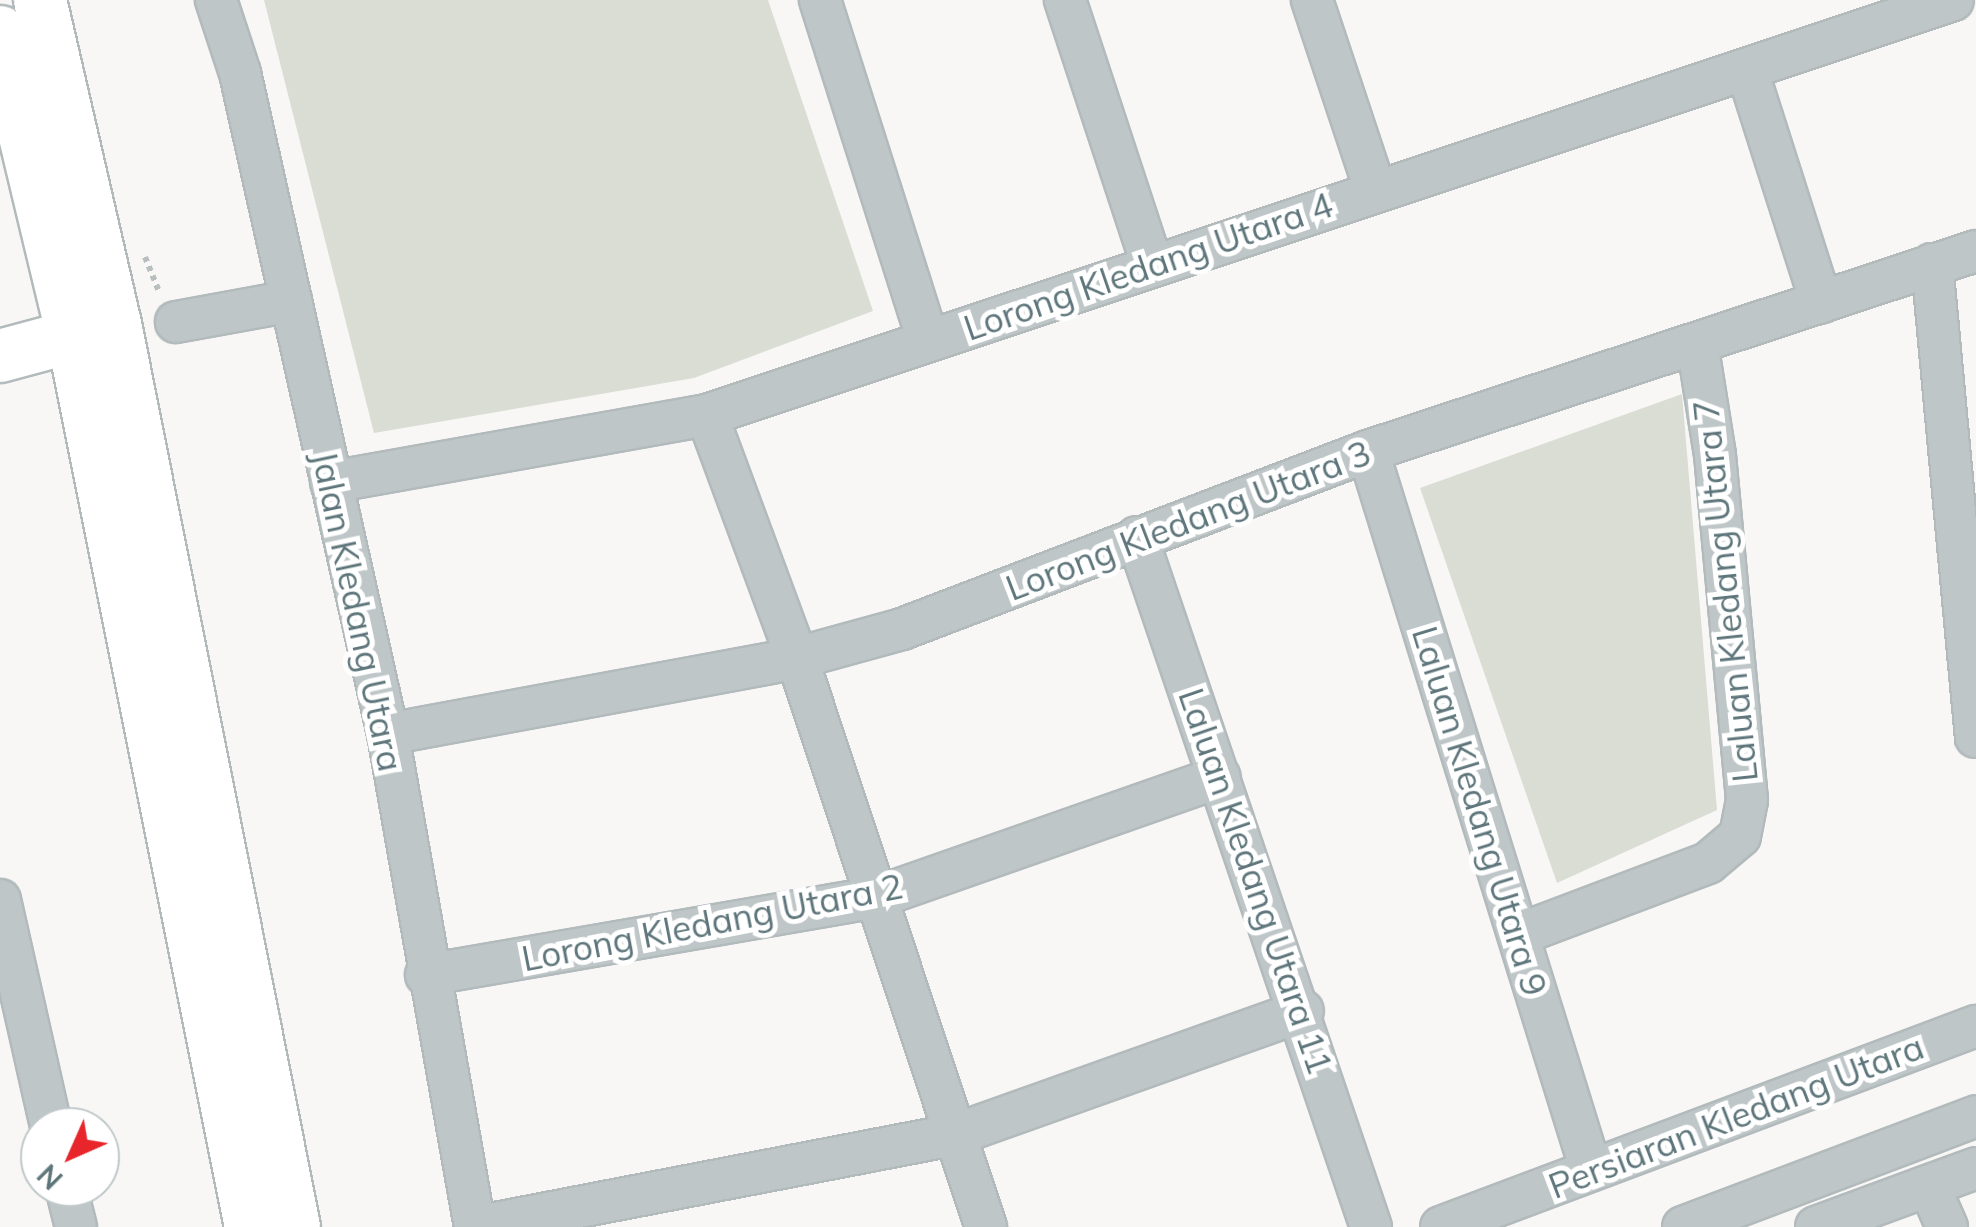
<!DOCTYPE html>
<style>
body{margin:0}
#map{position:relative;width:1976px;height:1227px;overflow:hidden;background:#f8f7f5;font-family:Mulish,sans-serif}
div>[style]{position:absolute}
.green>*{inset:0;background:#daddd4}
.path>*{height:6px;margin-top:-3px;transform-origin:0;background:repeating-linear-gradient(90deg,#b9bfc0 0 5px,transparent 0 10px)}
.roads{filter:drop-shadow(2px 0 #b2babc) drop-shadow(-2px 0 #b2babc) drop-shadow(0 2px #b2babc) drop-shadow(0 -2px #b2babc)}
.minor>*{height:40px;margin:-20px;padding:0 20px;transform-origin:20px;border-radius:20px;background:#bfc6c8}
.major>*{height:52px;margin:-26px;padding:0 26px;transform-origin:26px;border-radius:26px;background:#fff}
span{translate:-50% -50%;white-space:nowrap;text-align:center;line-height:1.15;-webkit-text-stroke:10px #fff;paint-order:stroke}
.street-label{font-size:35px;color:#5e767b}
.north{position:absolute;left:20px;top:1107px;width:100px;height:100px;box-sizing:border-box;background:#fff;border:2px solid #bfc8ca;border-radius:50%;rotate:225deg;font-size:28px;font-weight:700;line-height:40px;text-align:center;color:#5e767b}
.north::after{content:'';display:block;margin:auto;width:35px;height:45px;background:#e8252b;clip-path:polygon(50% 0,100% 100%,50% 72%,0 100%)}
</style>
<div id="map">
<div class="green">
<i style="clip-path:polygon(264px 0,768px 0,873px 311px,694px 378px,374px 433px)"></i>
<i style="clip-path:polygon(1682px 394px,1717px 810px,1557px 883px,1420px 488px)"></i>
</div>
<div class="path">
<i style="left:145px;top:257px;width:38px;rotate:68deg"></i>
</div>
<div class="roads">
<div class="minor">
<i style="left:216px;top:0;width:77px;rotate:71.8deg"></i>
<i style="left:240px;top:73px;width:677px;rotate:77.38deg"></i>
<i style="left:388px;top:734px;width:501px;rotate:79.99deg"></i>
<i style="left:475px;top:1227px;width:491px;rotate:-10.9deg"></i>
<i style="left:957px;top:1134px;width:367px;rotate:-19.6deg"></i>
<i style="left:820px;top:0;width:357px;rotate:72.4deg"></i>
<i style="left:1065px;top:0;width:278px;rotate:71.8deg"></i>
<i style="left:1312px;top:0;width:199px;rotate:71.6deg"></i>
<i style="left:1747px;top:70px;width:244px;rotate:72.3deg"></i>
<i style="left:1932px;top:264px;width:475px;rotate:84.7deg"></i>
<i style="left:176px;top:322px;width:117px;rotate:-10.3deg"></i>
<i style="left:707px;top:415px;width:259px;rotate:69.7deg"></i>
<i style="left:797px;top:658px;width:600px;rotate:71.63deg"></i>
<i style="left:1368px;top:451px;width:753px;rotate:72.77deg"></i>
<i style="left:331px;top:482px;width:382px;rotate:-10.1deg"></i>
<i style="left:707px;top:415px;width:1313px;rotate:-18.42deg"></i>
<i style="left:1137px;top:537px;width:729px;rotate:71.27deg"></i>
<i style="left:388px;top:734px;width:416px;rotate:-10.5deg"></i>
<i style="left:797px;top:658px;width:109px;rotate:-15.4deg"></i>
<i style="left:902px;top:629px;width:499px;rotate:-20.9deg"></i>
<i style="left:1368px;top:451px;width:640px;rotate:-18.21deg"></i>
<i style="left:0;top:900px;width:233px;rotate:77.3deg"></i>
<i style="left:1520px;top:934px;width:201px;rotate:-20.7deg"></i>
<i style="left:1708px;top:863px;width:42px;rotate:-40.2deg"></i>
<i style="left:1740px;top:836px;width:37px;rotate:-79deg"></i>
<i style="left:1747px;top:800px;width:346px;rotate:-95.3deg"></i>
<i style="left:1715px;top:455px;width:113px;rotate:-99.1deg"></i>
<i style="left:426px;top:975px;width:458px;rotate:-9.8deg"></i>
<i style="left:877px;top:897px;width:363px;rotate:-19.3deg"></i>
<i style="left:1929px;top:1186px;width:45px;rotate:66.3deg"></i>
<i style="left:66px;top:1187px;width:41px;rotate:76deg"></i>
<i style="left:1441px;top:1227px;width:572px;rotate:-20.59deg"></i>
<i style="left:1683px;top:1227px;width:313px;rotate:-20.7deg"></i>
<i style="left:1816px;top:1227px;width:171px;rotate:-20.2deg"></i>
</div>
<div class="major">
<i style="left:40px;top:0;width:333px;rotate:77deg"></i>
<i style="left:115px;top:324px;width:921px;rotate:78.79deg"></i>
<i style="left:0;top:32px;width:314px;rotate:76.5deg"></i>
<i style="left:73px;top:337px;width:908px;rotate:78.69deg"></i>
<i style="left:0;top:356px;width:108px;rotate:-15.1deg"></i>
</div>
</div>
<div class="street-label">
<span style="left:1148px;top:266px;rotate:-19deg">Lorong Kledang Utara 4</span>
<span style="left:1188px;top:520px;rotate:-21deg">Lorong Kledang Utara 3</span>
<span style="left:1725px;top:591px;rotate:-96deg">Laluan Kledang Utara 7</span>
<span style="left:358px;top:611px;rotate:78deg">Jalan Kledang Utara</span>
<span style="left:1480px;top:811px;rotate:73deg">Laluan Kledang Utara 9</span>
<span style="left:1256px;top:881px;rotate:71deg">Laluan Kledang Utara 11</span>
<span style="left:712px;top:922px;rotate:-11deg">Lorong Kledang Utara 2</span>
<span style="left:1736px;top:1116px;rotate:-21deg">Persiaran Kledang Utara</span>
</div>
<div class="north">N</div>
</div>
